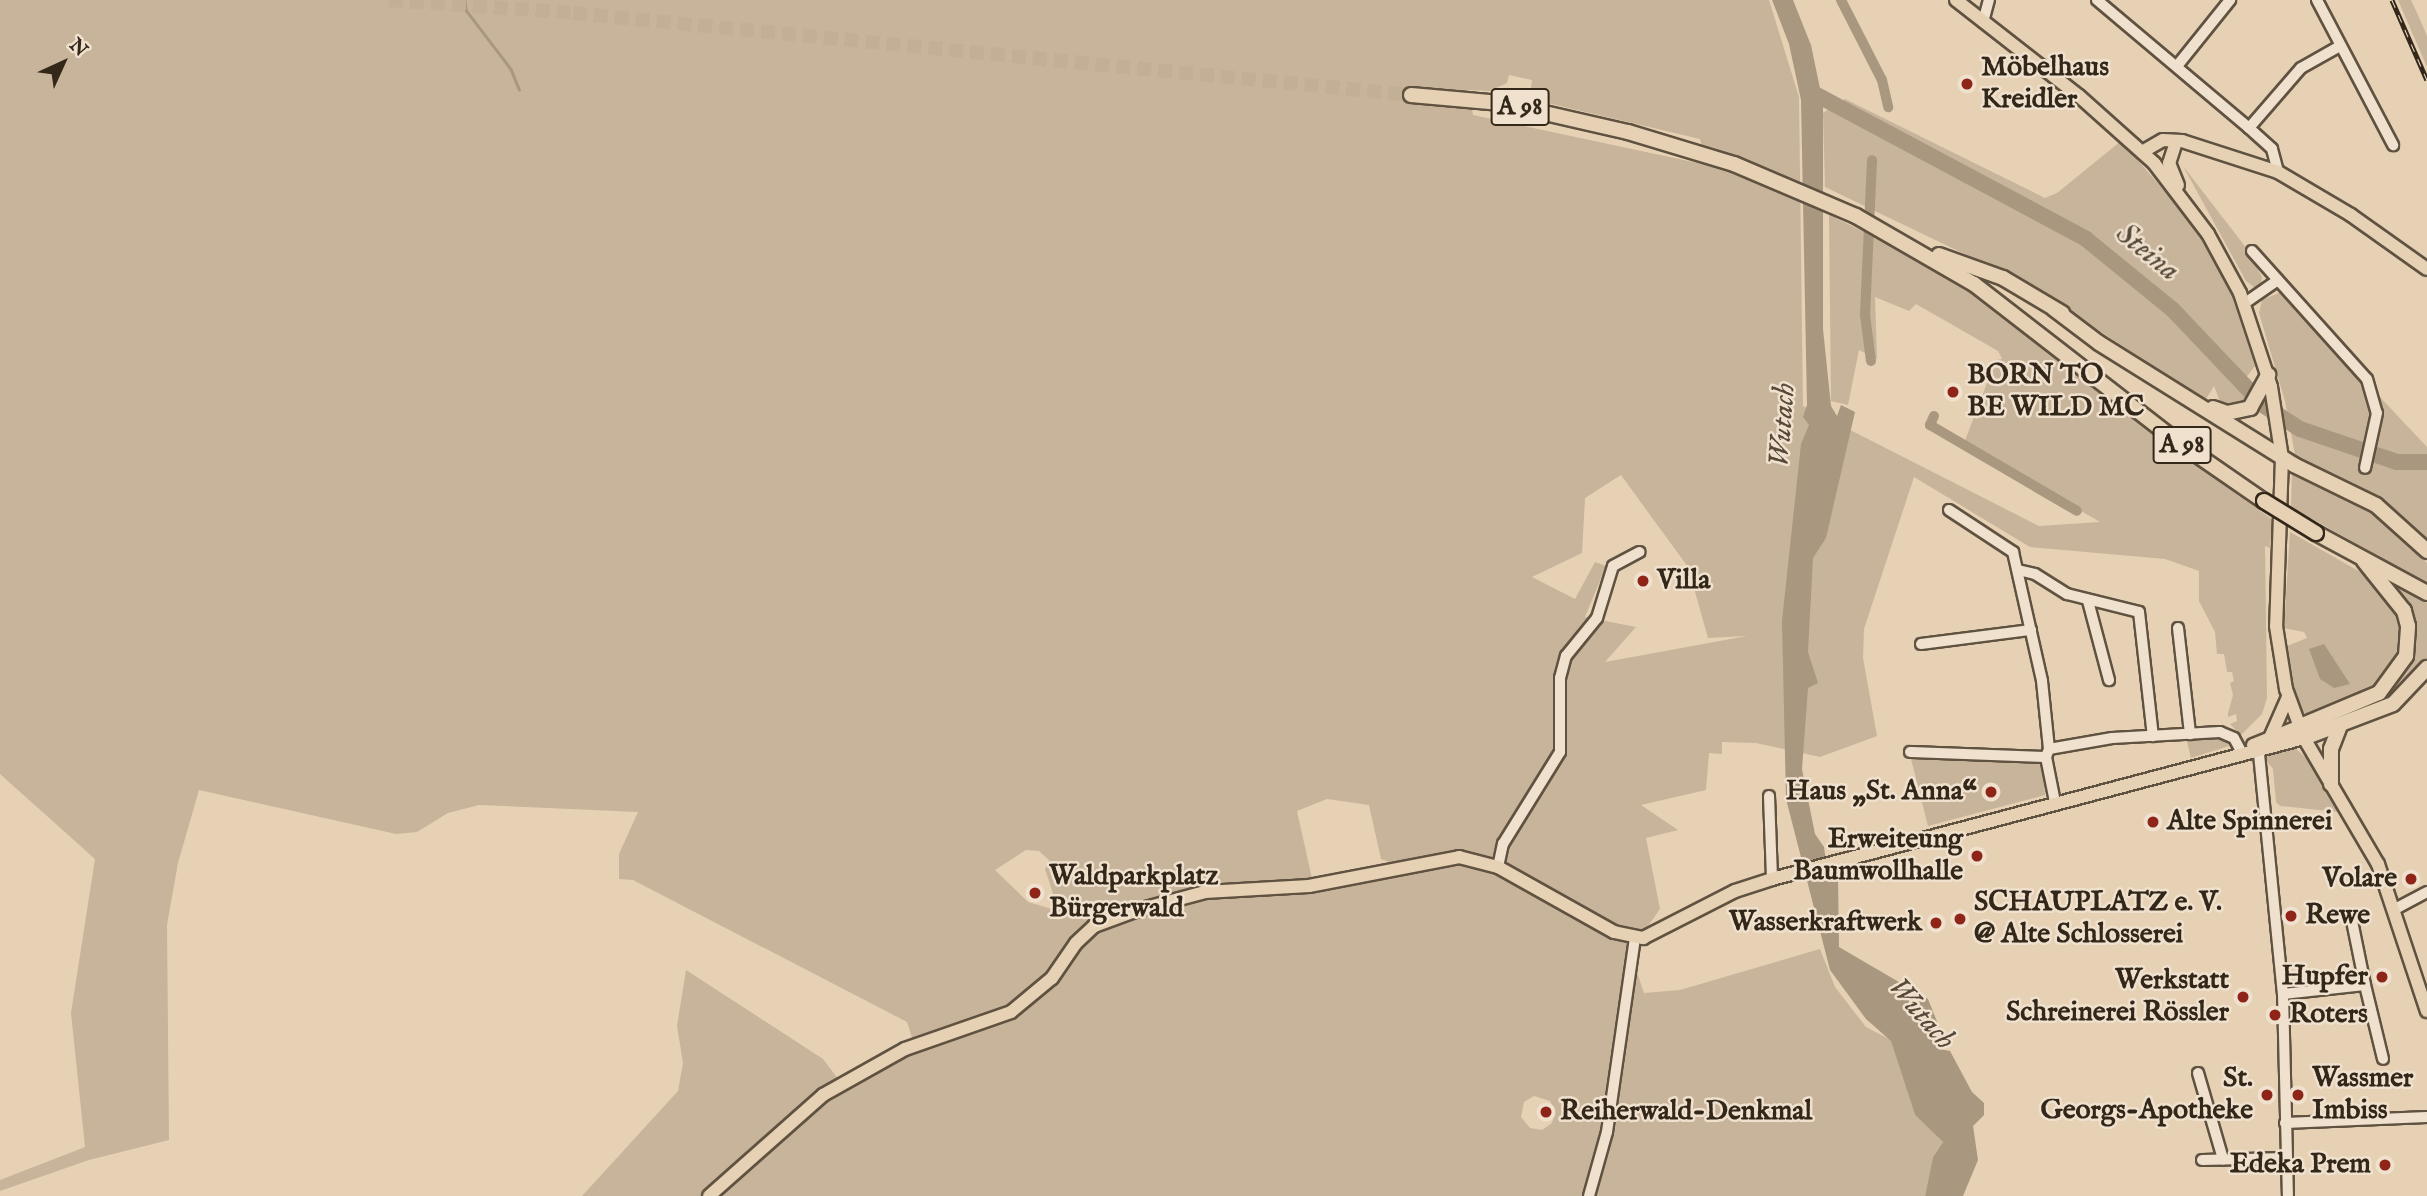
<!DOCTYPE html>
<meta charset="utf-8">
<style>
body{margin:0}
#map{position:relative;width:2427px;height:1196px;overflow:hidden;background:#e6d1b4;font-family:"IM FELL English",serif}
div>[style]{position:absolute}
.green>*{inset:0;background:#c8b49a}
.water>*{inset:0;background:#a9977f}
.stream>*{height:2.5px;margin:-1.25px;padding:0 1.25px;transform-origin:1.25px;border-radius:1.25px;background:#a9977f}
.canal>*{height:10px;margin:-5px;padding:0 5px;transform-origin:5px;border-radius:5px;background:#a9977f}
.river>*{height:16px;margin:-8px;padding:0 8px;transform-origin:8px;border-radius:8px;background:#a9977f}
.highway-tunnel>*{height:14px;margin-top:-7px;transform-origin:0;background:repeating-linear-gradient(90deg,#c2af95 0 14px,transparent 0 21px)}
.roads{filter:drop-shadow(2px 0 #605240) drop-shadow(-2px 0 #605240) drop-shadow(0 2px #605240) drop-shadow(0 -2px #605240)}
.minor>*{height:10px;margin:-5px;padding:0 5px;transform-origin:5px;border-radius:5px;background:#efe1ce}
.major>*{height:12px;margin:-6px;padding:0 6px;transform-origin:6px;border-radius:6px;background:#e6d1b4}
.highway>*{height:14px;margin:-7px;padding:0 7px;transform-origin:7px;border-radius:7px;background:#e6d1b4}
.rail>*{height:5px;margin-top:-2.5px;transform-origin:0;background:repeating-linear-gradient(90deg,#efe1ce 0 8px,#332719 0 16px);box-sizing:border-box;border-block:2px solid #332719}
.bridges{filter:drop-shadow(2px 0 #332719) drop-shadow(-2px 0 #332719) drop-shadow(0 2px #332719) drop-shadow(0 -2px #332719)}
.highway-bridge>*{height:14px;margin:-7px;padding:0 7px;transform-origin:7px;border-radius:7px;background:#e6d1b4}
.dots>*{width:19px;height:19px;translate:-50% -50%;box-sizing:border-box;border:4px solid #efe1ce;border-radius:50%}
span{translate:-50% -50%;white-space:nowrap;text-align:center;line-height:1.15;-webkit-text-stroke:5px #efe1ce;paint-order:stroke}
.shield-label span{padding:2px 5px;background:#efe1ce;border:2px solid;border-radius:5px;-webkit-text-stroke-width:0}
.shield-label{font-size:26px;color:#332719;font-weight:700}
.poi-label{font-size:28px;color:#332719;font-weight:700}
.left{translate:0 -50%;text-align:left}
.right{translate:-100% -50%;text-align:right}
.water-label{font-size:30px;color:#564938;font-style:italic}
.north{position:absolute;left:28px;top:28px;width:70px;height:70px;-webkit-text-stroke:5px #efe1ce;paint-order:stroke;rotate:45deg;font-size:19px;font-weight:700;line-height:28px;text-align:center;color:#332719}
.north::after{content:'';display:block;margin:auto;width:24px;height:32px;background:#332719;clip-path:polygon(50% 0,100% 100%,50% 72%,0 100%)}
</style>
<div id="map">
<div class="green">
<i style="clip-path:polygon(evenodd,0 0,1769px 0,1799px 97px,1803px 406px,2039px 526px,2100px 522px,1964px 443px,1996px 360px,2002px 359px,1998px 351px,1916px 304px,1909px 311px,1875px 297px,1877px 359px,1859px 350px,1848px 405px,1831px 401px,1829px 215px,1919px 258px,1997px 308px,2158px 438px,2273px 520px,2270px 548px,2265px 546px,2267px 698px,2262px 714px,2241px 735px,2230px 724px,2237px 721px,2236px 714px,2228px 717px,2228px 713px,2233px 695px,2230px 683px,2234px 681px,2232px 672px,2227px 672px,2224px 654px,2217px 654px,2215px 632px,2199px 601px,2199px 571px,2165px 559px,2030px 547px,1914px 477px,1864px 629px,1863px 658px,1877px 736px,1820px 757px,1756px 743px,1722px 742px,1722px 754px,1709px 753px,1706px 790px,1641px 805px,1678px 830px,1646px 838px,1660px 909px,1646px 929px,1622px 929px,1644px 993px,1680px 990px,1820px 949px,1835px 987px,1866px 1027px,1891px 1040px,1915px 1115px,1943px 1142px,1933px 1157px,1925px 1196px,582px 1196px,678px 1091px,683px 1063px,677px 1026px,686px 970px,823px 1059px,839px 1080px,913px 1041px,907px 1022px,633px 880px,619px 879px,619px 854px,638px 812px,479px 805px,448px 813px,417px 832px,396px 834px,199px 790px,178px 863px,167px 925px,169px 1140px,89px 1160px,0 1191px,0 1180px,85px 1147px,71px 1013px,95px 859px,0 774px,0 0,1509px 75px,1532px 80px,1531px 88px,1539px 101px,1700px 139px,1707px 165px,1473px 115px,1469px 90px,1490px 91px,1507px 83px,1509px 75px,0 0,1621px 475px,1688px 567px,1708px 638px,1747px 636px,1605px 662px,1636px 627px,1585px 617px,1606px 566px,1595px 562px,1575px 599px,1532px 577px,1582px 553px,1585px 498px,1621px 475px,0 0,1327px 799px,1369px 805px,1381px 859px,1418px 872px,1315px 892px,1297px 811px,1327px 799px,0 0,1026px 850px,1039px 851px,1049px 860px,1045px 869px,1057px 906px,1052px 909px,1028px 902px,995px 870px,1026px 850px,0 0,1534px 1096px,1550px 1101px,1555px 1112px,1552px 1123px,1542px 1130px,1530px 1128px,1521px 1117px,1524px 1102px,1534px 1096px)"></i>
<i style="clip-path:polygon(2398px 0,2411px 0,2418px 15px,2427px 36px,2427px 67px)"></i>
<i style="clip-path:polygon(1845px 99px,2045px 198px,2057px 193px,2121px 141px,2189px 219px,2229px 287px,2255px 366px,2245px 379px,2255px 389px,2245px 403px,2221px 404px,2214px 386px,2206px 399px,2201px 397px,2029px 285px,1825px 187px,1823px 113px)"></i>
<i style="clip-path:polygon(2183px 166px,2244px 245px,2262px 277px,2261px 284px,2255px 288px,2246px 281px)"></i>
<i style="clip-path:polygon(2281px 292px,2427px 447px,2427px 544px,2386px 506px,2296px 460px,2285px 401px,2259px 313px,2262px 300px)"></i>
<i style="clip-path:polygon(2292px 473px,2318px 482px,2384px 521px,2427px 563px,2427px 583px,2291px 507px)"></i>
<i style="clip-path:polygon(2290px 532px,2369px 577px,2392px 600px,2402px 622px,2399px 659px,2383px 684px,2308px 717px,2298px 706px,2285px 647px,2307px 638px,2304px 632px,2284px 628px)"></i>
<i style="clip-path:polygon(2399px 589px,2427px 603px,2427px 661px,2393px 699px,2315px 726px,2364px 708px,2403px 675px,2407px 664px)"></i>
<i style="clip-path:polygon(2209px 737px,2225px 739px,2229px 746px,2191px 758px,2186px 738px)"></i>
<i style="clip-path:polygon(2294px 747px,2306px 758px,2339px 812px,2280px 806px,2276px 802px,2273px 769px,2265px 759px,2273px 751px)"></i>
<i style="clip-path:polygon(1910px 755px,2042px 760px,2045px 795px,1928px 826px)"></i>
</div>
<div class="water">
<i style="clip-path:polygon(1772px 0,1793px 0,1811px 45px,1823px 103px,1823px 329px,1831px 406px,1837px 416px,1841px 405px,1855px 412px,1826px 538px,1813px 558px,1808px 652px,1818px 683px,1808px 688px,1802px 769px,1815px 834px,1824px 847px,1827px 869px,1838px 877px,1839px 947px,1928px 999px,1944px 1039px,1939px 1049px,1950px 1051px,1972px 1092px,1984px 1103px,1984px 1115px,1973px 1126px,1978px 1160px,1963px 1196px,1925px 1196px,1933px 1157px,1943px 1142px,1915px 1115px,1891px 1041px,1866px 1019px,1830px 970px,1786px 799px,1782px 621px,1801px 444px,1809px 425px,1803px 417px,1807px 405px,1801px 100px,1789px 44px)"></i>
<i style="clip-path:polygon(2324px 644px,2350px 684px,2334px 688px,2320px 679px,2309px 649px)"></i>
</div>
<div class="stream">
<i style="left:465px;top:0;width:10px;rotate:84deg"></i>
<i style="left:466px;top:10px;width:74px;rotate:52.7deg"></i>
<i style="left:511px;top:69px;width:22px;rotate:68deg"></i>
</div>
<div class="canal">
<i style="left:1841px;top:0;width:90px;rotate:62.9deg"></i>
<i style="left:1882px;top:80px;width:28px;rotate:77deg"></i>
<i style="left:1871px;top:361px;width:46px;rotate:-97.4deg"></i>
<i style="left:1865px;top:315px;width:155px;rotate:-87.4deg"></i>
<i style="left:1934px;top:416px;width:10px;rotate:114deg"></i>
<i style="left:1930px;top:425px;width:170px;rotate:30.3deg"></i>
</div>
<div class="river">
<i style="left:1815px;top:94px;width:307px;rotate:28.1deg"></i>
<i style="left:2086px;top:239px;width:112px;rotate:39.2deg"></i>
<i style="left:2173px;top:310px;width:131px;rotate:46.5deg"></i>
<i style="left:2263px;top:405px;width:44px;rotate:33deg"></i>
<i style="left:2300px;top:429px;width:102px;rotate:18.8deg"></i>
<i style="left:2397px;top:462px;width:30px"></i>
</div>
<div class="highway-tunnel">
<i style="left:389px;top:0;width:184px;rotate:4deg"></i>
<i style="left:573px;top:13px;width:842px;rotate:5.59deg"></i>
</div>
<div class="roads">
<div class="minor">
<i style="left:2097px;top:0;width:199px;rotate:40.1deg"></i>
<i style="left:2249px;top:128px;width:31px;rotate:42deg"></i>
<i style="left:2272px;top:149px;width:24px;rotate:75deg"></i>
<i style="left:2317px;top:0;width:164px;rotate:62.3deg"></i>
<i style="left:1983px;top:22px;width:23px;rotate:-75deg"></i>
<i style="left:2177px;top:66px;width:85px;rotate:-51.2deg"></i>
<i style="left:2249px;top:128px;width:79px;rotate:-49.1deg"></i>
<i style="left:2301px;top:68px;width:45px;rotate:-29.4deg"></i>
<i style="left:2252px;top:251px;width:172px;rotate:48.1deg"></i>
<i style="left:2367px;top:379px;width:35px;rotate:74deg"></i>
<i style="left:2377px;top:413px;width:56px;rotate:102.3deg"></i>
<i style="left:2245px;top:303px;width:40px;rotate:-34.9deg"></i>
<i style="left:1949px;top:510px;width:77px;rotate:33.3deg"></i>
<i style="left:2013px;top:552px;width:132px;rotate:77.3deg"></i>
<i style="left:2042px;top:681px;width:68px;rotate:84.1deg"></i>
<i style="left:2049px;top:749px;width:9px;rotate:111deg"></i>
<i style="left:2046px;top:757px;width:46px;rotate:78.7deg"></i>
<i style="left:2018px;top:570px;width:17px;rotate:13deg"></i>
<i style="left:2035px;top:574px;width:38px;rotate:32deg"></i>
<i style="left:2067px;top:594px;width:74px;rotate:14deg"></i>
<i style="left:2139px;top:612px;width:125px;rotate:83.6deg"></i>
<i style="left:2088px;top:601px;width:82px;rotate:75.1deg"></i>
<i style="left:2178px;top:628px;width:107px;rotate:83.5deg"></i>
<i style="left:1921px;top:644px;width:111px;rotate:-7.3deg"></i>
<i style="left:2258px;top:744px;width:251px;rotate:84.3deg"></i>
<i style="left:2283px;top:994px;width:202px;rotate:88.6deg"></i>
<i style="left:2049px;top:749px;width:64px;rotate:-9.9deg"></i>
<i style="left:2112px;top:738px;width:108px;rotate:-3.2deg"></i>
<i style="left:2220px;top:732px;width:15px;rotate:23deg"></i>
<i style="left:2234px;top:738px;width:15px;rotate:62deg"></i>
<i style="left:1910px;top:752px;width:136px;rotate:2.1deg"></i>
<i style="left:1769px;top:796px;width:83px;rotate:87.9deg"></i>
<i style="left:1498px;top:867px;width:24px;rotate:-78deg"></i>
<i style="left:1503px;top:844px;width:108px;rotate:-58.2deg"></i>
<i style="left:1560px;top:752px;width:74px;rotate:-90deg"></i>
<i style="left:1560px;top:678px;width:23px;rotate:-75deg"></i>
<i style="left:1566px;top:656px;width:49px;rotate:-50.8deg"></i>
<i style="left:1597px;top:618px;width:54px;rotate:-72.9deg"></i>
<i style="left:1613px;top:566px;width:30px;rotate:-28deg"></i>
<i style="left:2395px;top:909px;width:36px;rotate:-28deg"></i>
<i style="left:2351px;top:916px;width:70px;rotate:78.5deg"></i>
<i style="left:2283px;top:994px;width:82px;rotate:-6.3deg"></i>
<i style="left:2365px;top:985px;width:76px;rotate:76.3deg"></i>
<i style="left:2198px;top:1073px;width:90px;rotate:73.8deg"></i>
<i style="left:2285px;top:1123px;width:142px;rotate:-2.4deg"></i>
<i style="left:2202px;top:1160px;width:85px;rotate:-1.3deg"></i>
<i style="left:1589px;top:1196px;width:66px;rotate:-74.3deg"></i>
<i style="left:1607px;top:1132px;width:197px;rotate:-81.8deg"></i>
</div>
<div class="major">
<i style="left:1956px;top:0;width:156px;rotate:38deg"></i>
<i style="left:2079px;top:96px;width:101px;rotate:41.8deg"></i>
<i style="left:2154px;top:163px;width:89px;rotate:52.7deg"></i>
<i style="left:2208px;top:234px;width:67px;rotate:61.5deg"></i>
<i style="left:2240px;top:293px;width:99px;rotate:71.7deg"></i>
<i style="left:2271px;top:387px;width:72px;rotate:81.2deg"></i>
<i style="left:2282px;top:458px;width:168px;rotate:92deg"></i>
<i style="left:2276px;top:626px;width:64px;rotate:81deg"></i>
<i style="left:2286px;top:689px;width:52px;rotate:69.8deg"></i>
<i style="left:2304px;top:738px;width:146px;rotate:59.6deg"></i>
<i style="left:2378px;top:864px;width:155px;rotate:71.6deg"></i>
<i style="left:2175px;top:145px;width:19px;rotate:108deg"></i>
<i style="left:2169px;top:163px;width:24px;rotate:68deg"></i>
<i style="left:2142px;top:152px;width:24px;rotate:-30deg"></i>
<i style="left:2163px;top:140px;width:19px;rotate:3deg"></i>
<i style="left:2182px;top:141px;width:101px;rotate:17.9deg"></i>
<i style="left:2278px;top:172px;width:85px;rotate:30.5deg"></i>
<i style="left:2351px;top:215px;width:93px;rotate:35.4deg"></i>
<i style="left:2270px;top:738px;width:45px;rotate:-66.3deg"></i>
<i style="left:2253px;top:745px;width:48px;rotate:-21.8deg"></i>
<i style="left:709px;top:1196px;width:152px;rotate:-41.5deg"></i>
<i style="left:823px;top:1095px;width:94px;rotate:-29.3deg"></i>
<i style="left:905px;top:1049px;width:112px;rotate:-19.2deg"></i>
<i style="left:1011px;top:1012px;width:53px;rotate:-39.7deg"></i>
<i style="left:1052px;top:978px;width:42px;rotate:-55.6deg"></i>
<i style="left:1076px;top:943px;width:25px;rotate:-43deg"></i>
<i style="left:1094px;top:926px;width:47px;rotate:-20deg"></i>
<i style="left:1138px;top:910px;width:69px;rotate:-15deg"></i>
<i style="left:1205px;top:892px;width:104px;rotate:-3.3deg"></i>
<i style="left:1309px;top:886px;width:153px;rotate:-10.9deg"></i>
<i style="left:1459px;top:857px;width:40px;rotate:14.4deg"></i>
<i style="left:1498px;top:867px;width:133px;rotate:29.3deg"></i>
<i style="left:1614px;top:932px;width:30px;rotate:12deg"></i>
<i style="left:1643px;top:938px;width:103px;rotate:-27.1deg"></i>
<i style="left:1735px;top:891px;width:39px;rotate:-18deg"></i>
<i style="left:1772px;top:879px;width:550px;rotate:-14.84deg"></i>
</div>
<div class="highway">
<i style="left:1411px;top:95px;width:90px;rotate:5.1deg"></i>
<i style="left:1501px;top:103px;width:130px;rotate:12.9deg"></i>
<i style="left:1628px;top:132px;width:111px;rotate:16.8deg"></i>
<i style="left:1734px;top:164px;width:133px;rotate:23.1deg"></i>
<i style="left:1856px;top:216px;width:136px;rotate:30deg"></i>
<i style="left:1974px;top:284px;width:253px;rotate:37.8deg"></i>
<i style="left:2174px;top:439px;width:109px;rotate:34.6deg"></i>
<i style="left:1939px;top:255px;width:68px;rotate:19.8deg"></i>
<i style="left:2003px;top:278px;width:69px;rotate:30.7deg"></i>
<i style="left:2054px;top:309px;width:56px;rotate:37.1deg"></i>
<i style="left:2099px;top:343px;width:230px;rotate:32deg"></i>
<i style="left:2294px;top:465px;width:91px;rotate:26deg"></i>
<i style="left:2376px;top:505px;width:69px;rotate:42deg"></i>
<i style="left:2213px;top:408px;width:15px;rotate:20deg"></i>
<i style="left:2227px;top:413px;width:24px;rotate:-12deg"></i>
<i style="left:2250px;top:408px;width:38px;rotate:-61deg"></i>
<i style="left:2316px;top:533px;width:126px;rotate:28.4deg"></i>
<i style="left:2298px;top:727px;width:88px;rotate:-22.8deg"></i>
<i style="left:2379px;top:693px;width:46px;rotate:-53.9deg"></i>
<i style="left:2406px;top:656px;width:30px;rotate:-86deg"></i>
<i style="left:2408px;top:626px;width:16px;rotate:-105deg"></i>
<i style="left:2404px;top:611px;width:64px;rotate:-128.7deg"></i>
<i style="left:2304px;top:738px;width:95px;rotate:-20.9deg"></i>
<i style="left:2393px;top:704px;width:50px;rotate:-46.6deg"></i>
<i style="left:2331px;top:784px;width:35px;rotate:-90deg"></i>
<i style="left:2331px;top:749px;width:26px;rotate:-69deg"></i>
</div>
</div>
<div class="rail">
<i style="left:2392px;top:0;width:87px;rotate:66.4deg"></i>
</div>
<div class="bridges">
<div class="highway-bridge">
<i style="left:2264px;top:501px;width:61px;rotate:31.6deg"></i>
</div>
</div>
<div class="dots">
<i style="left:1967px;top:84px;background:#8f2418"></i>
<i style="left:1953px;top:392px;background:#8f2418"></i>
<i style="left:1643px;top:581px;background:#8f2418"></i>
<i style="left:1991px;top:792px;background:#8f2418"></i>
<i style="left:2153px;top:822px;background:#8f2418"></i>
<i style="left:1977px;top:856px;background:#8f2418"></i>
<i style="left:2411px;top:879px;background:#8f2418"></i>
<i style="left:1035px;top:893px;background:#8f2418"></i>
<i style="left:2291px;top:916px;background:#8f2418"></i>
<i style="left:1960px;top:919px;background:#8f2418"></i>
<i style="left:1936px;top:923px;background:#8f2418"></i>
<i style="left:2382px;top:977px;background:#8f2418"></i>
<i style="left:2243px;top:997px;background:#8f2418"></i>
<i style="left:2275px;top:1015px;background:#8f2418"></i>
<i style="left:2267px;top:1095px;background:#8f2418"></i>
<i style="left:2298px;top:1095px;background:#8f2418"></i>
<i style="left:1546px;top:1112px;background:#8f2418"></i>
<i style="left:2385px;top:1165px;background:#8f2418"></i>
</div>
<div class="shield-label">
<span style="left:1520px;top:107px">A 98</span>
<span style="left:2182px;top:445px">A 98</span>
</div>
<div class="poi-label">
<span class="left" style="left:1981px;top:84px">Möbelhaus<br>Kreidler</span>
<span class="left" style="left:1967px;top:392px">BORN TO<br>BE WILD MC</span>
<span class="left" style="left:1657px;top:581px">Villa</span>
<span class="right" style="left:1977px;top:792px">Haus „St. Anna“</span>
<span class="left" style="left:2167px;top:822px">Alte Spinnerei</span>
<span class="right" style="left:1963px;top:856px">Erweiteung<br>Baumwollhalle</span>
<span class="left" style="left:1049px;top:893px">Waldparkplatz<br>Bürgerwald</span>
<span class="right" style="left:2397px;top:879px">Volare</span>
<span class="left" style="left:1974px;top:919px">SCHAUPLATZ e. V.<br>@ Alte Schlosserei</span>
<span class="left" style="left:2305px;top:916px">Rewe</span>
<span class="right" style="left:1922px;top:923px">Wasserkraftwerk</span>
<span class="right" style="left:2368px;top:977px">Hupfer</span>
<span class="right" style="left:2229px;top:997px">Werkstatt<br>Schreinerei Rössler</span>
<span class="left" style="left:2289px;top:1015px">Roters</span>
<span class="right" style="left:2253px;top:1095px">St.<br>Georgs-Apotheke</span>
<span class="left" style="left:2312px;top:1095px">Wassmer<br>Imbiss</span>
<span class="left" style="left:1560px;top:1112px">Reiherwald-Denkmal</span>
<span class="right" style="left:2371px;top:1165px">Edeka Prem</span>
</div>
<div class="water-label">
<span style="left:2147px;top:253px;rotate:39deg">Steina</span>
<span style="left:1783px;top:425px;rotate:-86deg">Wutach</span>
<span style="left:1921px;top:1014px;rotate:49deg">Wutach</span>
</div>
<div class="north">N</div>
</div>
